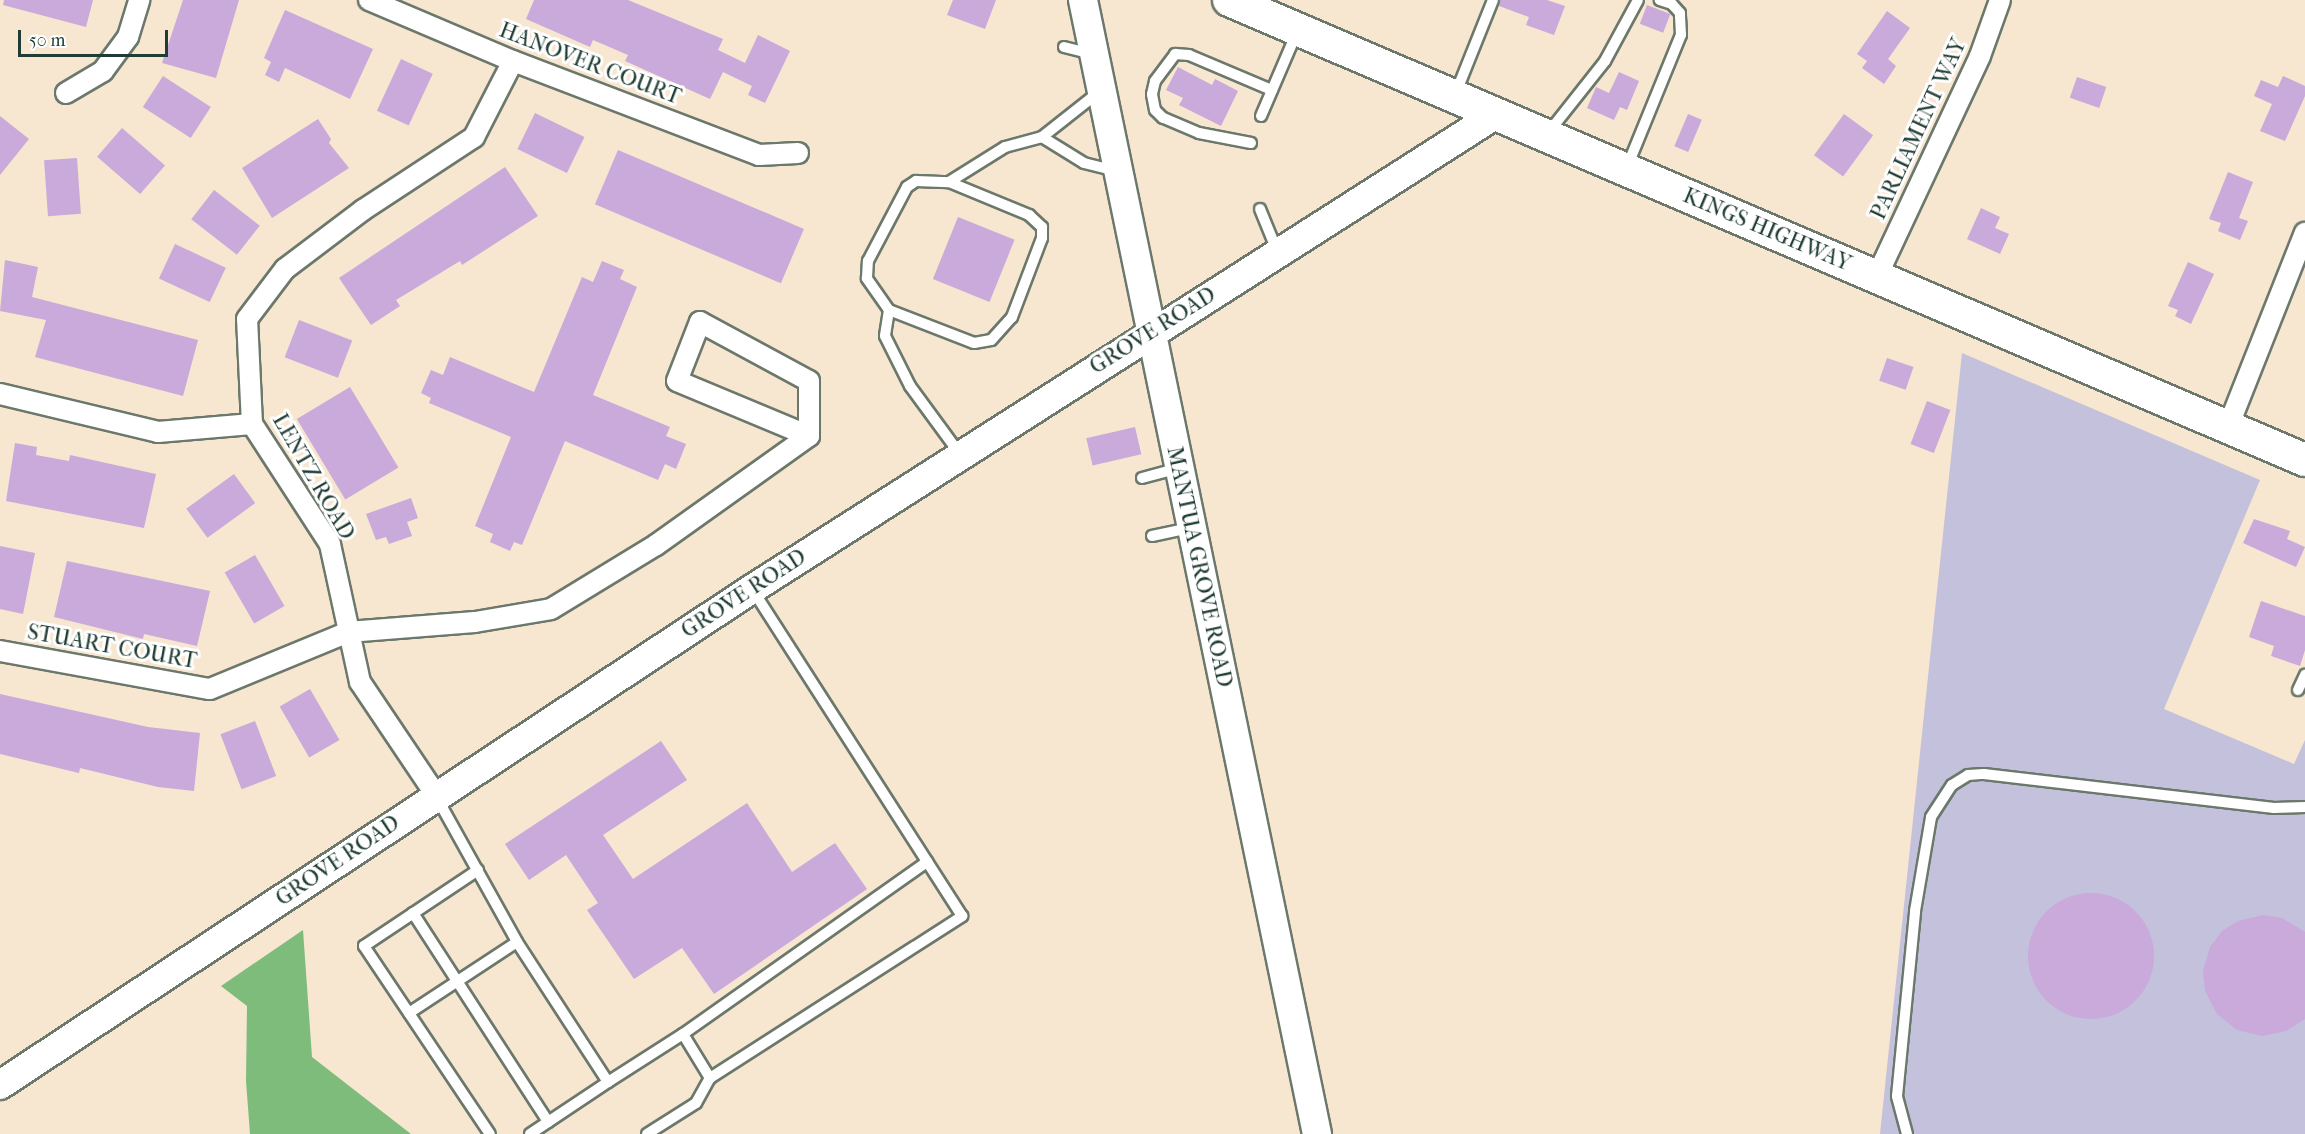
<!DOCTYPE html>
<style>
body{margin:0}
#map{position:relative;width:2305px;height:1134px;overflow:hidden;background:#f7e6d0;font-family:"IM FELL French Canon",serif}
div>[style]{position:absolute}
.industrial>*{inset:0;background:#c3c1db}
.forest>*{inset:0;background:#7ebc7c}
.building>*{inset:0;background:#c9aada;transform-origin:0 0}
.round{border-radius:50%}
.roads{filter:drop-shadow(2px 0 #6b786b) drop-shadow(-2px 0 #6b786b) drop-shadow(0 2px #6b786b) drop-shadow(0 -2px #6b786b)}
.lane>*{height:10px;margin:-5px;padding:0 5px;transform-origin:5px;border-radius:5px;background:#fff}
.street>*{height:20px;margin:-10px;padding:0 10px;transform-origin:10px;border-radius:10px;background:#fff}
.secondary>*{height:28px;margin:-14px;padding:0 14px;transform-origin:14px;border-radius:14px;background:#fff}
.primary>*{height:32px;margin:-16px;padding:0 16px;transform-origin:16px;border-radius:16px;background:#fff}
span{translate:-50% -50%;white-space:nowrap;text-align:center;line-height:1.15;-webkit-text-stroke:6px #fff;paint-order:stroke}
.street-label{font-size:22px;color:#1f3d34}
.scale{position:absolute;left:18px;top:30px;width:150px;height:27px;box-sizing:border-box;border:3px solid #1f3d34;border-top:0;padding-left:8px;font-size:18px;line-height:21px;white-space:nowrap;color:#1f3d34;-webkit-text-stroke:4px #fff;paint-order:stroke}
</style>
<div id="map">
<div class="industrial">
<i style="clip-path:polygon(1962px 353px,2260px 480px,2164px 709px,2294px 764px,2305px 740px,2305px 1134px,1880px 1134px)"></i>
</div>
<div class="forest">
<i style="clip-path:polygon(303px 930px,312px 1057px,411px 1134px,250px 1134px,246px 1081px,247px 1006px,221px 986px)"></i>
</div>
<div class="building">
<i style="clip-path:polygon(4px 0,93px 0,86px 27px,3px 5px)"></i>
<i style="clip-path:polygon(183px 0,239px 0,216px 78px,162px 63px)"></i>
<i style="clip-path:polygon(534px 0,628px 0,723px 39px,718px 50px,745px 63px,758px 35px,790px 51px,765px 103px,748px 95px,752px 86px,723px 72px,710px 99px,625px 61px,628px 55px,593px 40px,590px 47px,526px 19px)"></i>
<i style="clip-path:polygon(953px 0,996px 0,985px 29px,947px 15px)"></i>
<i style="clip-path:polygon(1500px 0,1547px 0,1565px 6px,1554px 35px,1526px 25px,1529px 17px,1499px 6px)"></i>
<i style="left:1647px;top:5px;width:25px;height:20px;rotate:21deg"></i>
<i style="clip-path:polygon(285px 10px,373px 49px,350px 99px,285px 68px,279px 82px,265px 75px,271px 62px,264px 58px)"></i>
<i style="clip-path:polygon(1887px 11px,1910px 28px,1888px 59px,1896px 66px,1884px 84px,1862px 68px,1867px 61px,1857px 54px)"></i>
<i style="left:401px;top:59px;width:35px;height:57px;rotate:25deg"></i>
<i style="clip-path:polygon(1178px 67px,1212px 85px,1215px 79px,1238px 91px,1221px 126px,1179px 105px,1183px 98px,1166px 90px)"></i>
<i style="clip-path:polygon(1619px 72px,1639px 81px,1627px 110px,1620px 107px,1614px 120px,1587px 108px,1596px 87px,1609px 93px)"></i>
<i style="left:163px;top:76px;width:57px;height:37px;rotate:33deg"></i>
<i style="clip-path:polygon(2283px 76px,2305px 86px,2305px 96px,2285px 141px,2260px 131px,2272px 104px,2254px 96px,2261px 80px,2278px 87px)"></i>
<i style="left:2077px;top:77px;width:31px;height:22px;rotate:19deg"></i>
<i style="left:535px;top:113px;width:55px;height:40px;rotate:26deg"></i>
<i style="left:1688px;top:114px;width:15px;height:35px;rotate:23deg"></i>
<i style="left:1844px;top:114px;width:36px;height:51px;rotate:36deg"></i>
<i style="clip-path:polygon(0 116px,29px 139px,0 175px)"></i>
<i style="clip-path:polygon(318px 119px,331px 139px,329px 143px,349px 168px,272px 218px,242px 168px)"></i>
<i style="left:122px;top:128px;width:57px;height:38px;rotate:41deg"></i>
<i style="left:618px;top:150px;width:202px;height:59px;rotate:23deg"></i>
<i style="left:77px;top:158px;width:56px;height:33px;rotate:86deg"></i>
<i style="clip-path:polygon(505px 167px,538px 216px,462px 265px,460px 261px,396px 300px,400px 306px,371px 325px,339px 278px)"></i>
<i style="clip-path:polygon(2228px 172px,2253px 182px,2239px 218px,2248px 221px,2240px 240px,2218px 231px,2221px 223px,2209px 219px)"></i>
<i style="left:214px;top:190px;width:58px;height:37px;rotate:38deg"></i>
<i style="clip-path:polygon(1981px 208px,2000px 217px,1995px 228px,2009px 234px,2000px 254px,1967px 239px)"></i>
<i style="left:958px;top:217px;width:61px;height:67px;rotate:22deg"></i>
<i style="left:175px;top:244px;width:56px;height:38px;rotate:25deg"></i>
<i style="clip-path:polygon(5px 260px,38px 267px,32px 297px,198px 340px,183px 396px,35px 357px,46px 320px,0 311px)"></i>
<i style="clip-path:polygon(602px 261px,624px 270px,620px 279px,637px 287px,593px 395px,670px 427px,666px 436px,686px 444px,676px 469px,665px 464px,658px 480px,565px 441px,522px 545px,514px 542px,510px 551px,490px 542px,493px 534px,475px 526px,511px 437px,429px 403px,431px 398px,421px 393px,431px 370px,443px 375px,450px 357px,534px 392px,582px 277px,593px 282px)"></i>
<i style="clip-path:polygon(2188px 262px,2214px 274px,2191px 324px,2175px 316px,2178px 310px,2168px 306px)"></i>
<i style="left:299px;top:320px;width:57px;height:40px;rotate:21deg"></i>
<i style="left:1887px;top:358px;width:28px;height:24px;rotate:19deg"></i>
<i style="left:350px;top:387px;width:94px;height:62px;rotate:59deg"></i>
<i style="left:1927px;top:401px;width:25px;height:46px;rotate:21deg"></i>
<i style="left:1135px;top:427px;width:28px;height:50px;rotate:77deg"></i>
<i style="clip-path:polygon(15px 443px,37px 447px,36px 455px,69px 461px,70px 455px,156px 474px,144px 528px,6px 501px)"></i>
<i style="left:234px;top:474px;width:36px;height:59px;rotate:54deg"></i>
<i style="clip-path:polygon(411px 498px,418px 518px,407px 522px,412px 536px,389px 544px,386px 537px,376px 540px,366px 514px)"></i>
<i style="clip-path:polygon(2254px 519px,2290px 531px,2287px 539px,2305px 547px,2296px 567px,2243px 543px)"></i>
<i style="clip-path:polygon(0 546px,35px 553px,23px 614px,0 609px)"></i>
<i style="left:255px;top:555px;width:59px;height:35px;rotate:60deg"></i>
<i style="clip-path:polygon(67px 561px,210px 591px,197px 646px,144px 634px,143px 639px,54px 617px)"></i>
<i style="clip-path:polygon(2261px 601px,2305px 616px,2305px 650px,2300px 666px,2271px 656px,2274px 646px,2249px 637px)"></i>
<i style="left:310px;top:689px;width:59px;height:35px;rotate:60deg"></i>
<i style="clip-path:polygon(0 694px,148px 727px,200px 733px,194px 791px,158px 787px,80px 768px,79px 773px,0 754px)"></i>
<i style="left:255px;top:721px;width:59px;height:37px;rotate:69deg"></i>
<i style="clip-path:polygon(661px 741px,687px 780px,603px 835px,633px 879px,747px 803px,792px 872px,835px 843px,867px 889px,714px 994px,682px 948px,634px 979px,587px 910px,598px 903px,566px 855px,529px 880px,505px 844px)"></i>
<i class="round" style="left:2028px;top:893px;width:126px;height:126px"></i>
<i style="clip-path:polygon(2263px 915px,2282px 918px,2305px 932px,2305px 1019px,2286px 1031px,2262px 1036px,2237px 1030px,2217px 1014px,2205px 991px,2203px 971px,2210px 947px,2222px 931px,2238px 921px)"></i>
</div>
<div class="roads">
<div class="lane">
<i style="left:1064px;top:47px;width:30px;rotate:14deg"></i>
<i style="left:1099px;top:92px;width:73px;rotate:141.7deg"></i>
<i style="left:1042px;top:137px;width:49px;rotate:31.8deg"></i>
<i style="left:1084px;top:163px;width:32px;rotate:14deg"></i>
<i style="left:1455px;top:95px;width:102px;rotate:-68.2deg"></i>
<i style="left:1261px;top:116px;width:91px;rotate:-66.8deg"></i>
<i style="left:1548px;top:133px;width:92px;rotate:-51.6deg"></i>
<i style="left:1605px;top:61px;width:69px;rotate:-61.6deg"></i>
<i style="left:1251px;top:143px;width:53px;rotate:-169.1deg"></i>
<i style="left:1199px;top:133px;width:39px;rotate:-157deg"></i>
<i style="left:1163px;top:118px;width:11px;rotate:-135deg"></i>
<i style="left:1155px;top:110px;width:16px;rotate:-101deg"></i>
<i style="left:1152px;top:94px;width:13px;rotate:-77deg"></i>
<i style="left:1155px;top:81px;width:34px;rotate:-53deg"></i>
<i style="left:1175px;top:54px;width:14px;rotate:4deg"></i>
<i style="left:1189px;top:55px;width:90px;rotate:22.9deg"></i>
<i style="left:1627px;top:167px;width:143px;rotate:-67.8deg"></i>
<i style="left:1681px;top:35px;width:22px;rotate:-93deg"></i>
<i style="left:1680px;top:13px;width:12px;rotate:-132deg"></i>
<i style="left:1672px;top:4px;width:13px;rotate:-162deg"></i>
<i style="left:949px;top:182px;width:66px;rotate:-32deg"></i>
<i style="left:1005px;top:147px;width:38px;rotate:-15deg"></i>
<i style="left:1260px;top:209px;width:48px;rotate:67.8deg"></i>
<i style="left:889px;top:310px;width:39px;rotate:-125deg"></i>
<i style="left:867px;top:278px;width:17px;rotate:-87deg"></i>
<i style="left:868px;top:261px;width:84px;rotate:-62.2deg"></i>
<i style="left:907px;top:187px;width:11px;rotate:-34deg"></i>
<i style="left:916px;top:181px;width:33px;rotate:2deg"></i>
<i style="left:949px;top:182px;width:87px;rotate:22.4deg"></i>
<i style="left:1029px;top:215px;width:18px;rotate:43deg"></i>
<i style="left:1042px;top:227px;width:11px;rotate:90deg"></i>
<i style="left:1042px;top:238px;width:85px;rotate:110.8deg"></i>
<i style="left:1012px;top:317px;width:31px;rotate:132deg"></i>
<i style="left:991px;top:340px;width:17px;rotate:170deg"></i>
<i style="left:974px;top:343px;width:91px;rotate:-158.8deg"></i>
<i style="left:889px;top:310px;width:26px;rotate:99deg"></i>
<i style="left:885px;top:336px;width:56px;rotate:63.4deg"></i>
<i style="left:910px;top:386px;width:84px;rotate:53.7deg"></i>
<i style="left:1142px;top:478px;width:38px;rotate:-15deg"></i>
<i style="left:1152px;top:536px;width:39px;rotate:-12deg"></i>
<i style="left:2298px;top:690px;width:17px;rotate:-65deg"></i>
<i style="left:437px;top:798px;width:165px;rotate:60.9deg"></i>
<i style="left:517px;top:942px;width:167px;rotate:57deg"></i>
<i style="left:608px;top:1082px;width:89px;rotate:-32.6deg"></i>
<i style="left:683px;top:1034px;width:52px;rotate:58.5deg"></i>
<i style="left:710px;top:1078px;width:300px;rotate:-32.7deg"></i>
<i style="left:962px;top:916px;width:389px;rotate:-122.7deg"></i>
<i style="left:478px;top:870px;width:137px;rotate:146.3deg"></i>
<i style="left:364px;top:946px;width:226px;rotate:56.2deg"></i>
<i style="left:413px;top:913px;width:249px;rotate:57.1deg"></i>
<i style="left:409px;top:1013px;width:129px;rotate:-33.3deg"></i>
<i style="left:683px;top:1034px;width:299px;rotate:-35.2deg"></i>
<i style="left:530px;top:1134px;width:94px;rotate:-33.7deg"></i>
<i style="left:647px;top:1134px;width:58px;rotate:-32.3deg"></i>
<i style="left:696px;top:1103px;width:29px;rotate:-61deg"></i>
<i style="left:1907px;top:1134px;width:39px;rotate:-105deg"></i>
<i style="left:1897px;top:1096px;width:186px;rotate:-84.4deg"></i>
<i style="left:1915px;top:911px;width:95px;rotate:-80.3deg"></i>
<i style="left:1931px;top:817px;width:38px;rotate:-57deg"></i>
<i style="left:1952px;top:785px;width:19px;rotate:-32deg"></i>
<i style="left:1968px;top:775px;width:16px;rotate:-4deg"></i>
<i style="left:1984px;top:774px;width:292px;rotate:6.7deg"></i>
<i style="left:2274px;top:808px;width:31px;rotate:-2deg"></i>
</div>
<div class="street">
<i style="left:369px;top:0;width:156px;rotate:23deg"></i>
<i style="left:513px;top:61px;width:263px;rotate:20.9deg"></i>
<i style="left:759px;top:155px;width:39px;rotate:-3deg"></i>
<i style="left:66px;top:93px;width:43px;rotate:-30.7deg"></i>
<i style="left:103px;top:71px;width:42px;rotate:-53.7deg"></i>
<i style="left:128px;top:37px;width:39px;rotate:-73deg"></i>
<i style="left:1877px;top:276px;width:243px;rotate:-64.9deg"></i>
<i style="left:1980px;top:56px;width:59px;rotate:-70.3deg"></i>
<i style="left:0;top:394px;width:163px;rotate:13.5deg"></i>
<i style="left:158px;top:432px;width:94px;rotate:-4.9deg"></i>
<i style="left:2228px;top:427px;width:209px;rotate:-68.4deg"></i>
<i style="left:0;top:651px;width:213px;rotate:10.3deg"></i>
<i style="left:210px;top:689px;width:149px;rotate:-22.4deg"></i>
<i style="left:348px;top:632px;width:127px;rotate:-4.5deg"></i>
<i style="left:475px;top:622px;width:77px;rotate:-9.7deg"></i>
<i style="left:551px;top:609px;width:123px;rotate:-31.4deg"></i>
<i style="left:656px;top:545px;width:188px;rotate:-35.5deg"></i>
<i style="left:809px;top:436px;width:55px;rotate:-90deg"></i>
<i style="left:809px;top:381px;width:124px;rotate:-151.6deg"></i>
<i style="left:700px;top:322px;width:63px;rotate:111.3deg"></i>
<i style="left:677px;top:381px;width:143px;rotate:22.6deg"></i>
<i style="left:436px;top:795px;width:136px;rotate:-123.9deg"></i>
<i style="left:360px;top:682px;width:141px;rotate:-102.3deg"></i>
<i style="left:330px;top:544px;width:143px;rotate:-123deg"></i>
<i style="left:252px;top:424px;width:105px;rotate:-92.7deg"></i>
<i style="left:247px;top:319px;width:63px;rotate:-52.8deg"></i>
<i style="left:285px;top:269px;width:98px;rotate:-37.1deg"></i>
<i style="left:363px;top:210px;width:133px;rotate:-33.3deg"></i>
<i style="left:474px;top:137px;width:85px;rotate:-62.8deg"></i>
</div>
<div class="secondary">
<i style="left:1083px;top:0;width:1158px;rotate:78.34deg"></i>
<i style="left:0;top:1085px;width:901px;rotate:-33.41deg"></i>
<i style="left:752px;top:589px;width:881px;rotate:-32.54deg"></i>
</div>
<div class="primary">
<i style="left:1229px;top:0;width:1170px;rotate:23.15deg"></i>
</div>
</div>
<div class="street-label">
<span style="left:590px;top:64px;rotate:21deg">HANOVER COURT</span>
<span style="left:1919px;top:129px;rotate:-65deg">PARLIAMENT WAY</span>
<span style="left:1767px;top:230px;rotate:23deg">KINGS HIGHWAY</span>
<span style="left:1153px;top:331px;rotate:-32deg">GROVE ROAD</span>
<span style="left:313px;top:477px;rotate:60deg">LENTZ ROAD</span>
<span style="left:1199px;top:567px;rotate:78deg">MANTUA GROVE ROAD</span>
<span style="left:744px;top:594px;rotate:-33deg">GROVE ROAD</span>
<span style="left:112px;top:647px;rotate:10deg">STUART COURT</span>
<span style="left:338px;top:861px;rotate:-34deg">GROVE ROAD</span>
</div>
<div class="scale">50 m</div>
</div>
